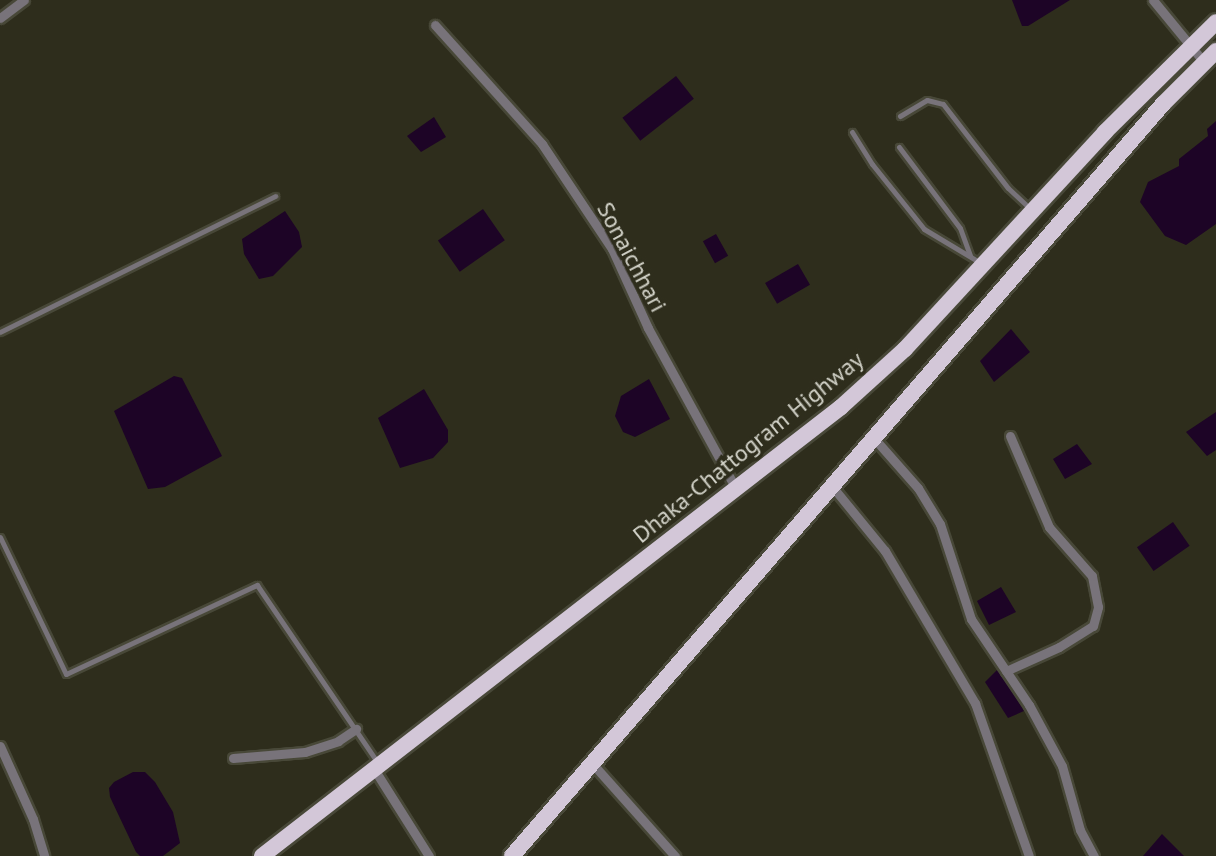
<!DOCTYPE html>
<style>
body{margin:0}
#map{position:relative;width:1216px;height:856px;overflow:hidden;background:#2e2d1c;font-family:"PT Sans",sans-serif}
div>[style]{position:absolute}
.water>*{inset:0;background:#1d0426;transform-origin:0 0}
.roads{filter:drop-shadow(2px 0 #484838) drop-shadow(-2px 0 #484838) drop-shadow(0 2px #484838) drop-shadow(0 -2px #484838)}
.service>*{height:5px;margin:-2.5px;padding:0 2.5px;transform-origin:2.5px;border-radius:2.5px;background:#78737a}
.minor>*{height:9px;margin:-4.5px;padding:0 4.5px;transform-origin:4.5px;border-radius:4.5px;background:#78737a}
.trunk>*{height:16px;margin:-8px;padding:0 8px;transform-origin:8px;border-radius:8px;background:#d3c7d8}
span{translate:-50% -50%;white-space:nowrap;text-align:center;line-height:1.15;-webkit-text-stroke:7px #2e2d1c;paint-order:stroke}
.street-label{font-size:24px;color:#d3d3c9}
</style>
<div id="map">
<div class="water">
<i style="clip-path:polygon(1012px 0,1070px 0,1028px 26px,1022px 26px)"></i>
<i style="left:676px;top:76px;width:29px;height:68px;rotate:52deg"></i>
<i style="clip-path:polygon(434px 117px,446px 137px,421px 152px,407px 136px)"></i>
<i style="clip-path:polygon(1216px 121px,1216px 224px,1186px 245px,1165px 236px,1140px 202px,1148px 182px,1179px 166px,1179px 159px,1208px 136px,1207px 129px)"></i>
<i style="left:483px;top:209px;width:38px;height:55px;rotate:55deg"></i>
<i style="clip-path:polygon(285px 211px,299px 232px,302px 247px,273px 276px,259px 279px,244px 254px,242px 239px)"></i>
<i style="left:716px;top:234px;width:25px;height:15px;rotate:61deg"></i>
<i style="left:798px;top:264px;width:24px;height:38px;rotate:60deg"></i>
<i style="clip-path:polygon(1011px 329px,1030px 352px,994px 382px,980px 361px)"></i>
<i style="clip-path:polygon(174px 376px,182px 378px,222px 456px,165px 487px,148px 489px,114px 411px)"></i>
<i style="clip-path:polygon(649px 379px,670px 419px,635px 437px,623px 432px,615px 416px,621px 396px)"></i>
<i style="clip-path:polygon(424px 389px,448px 430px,448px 442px,433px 458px,400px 468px,378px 418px)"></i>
<i style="clip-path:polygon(1216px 412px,1216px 450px,1207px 456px,1186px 432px)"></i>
<i style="clip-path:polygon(1077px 444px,1092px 464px,1065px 479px,1053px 459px)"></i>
<i style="left:1173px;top:522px;width:29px;height:44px;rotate:55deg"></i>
<i style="clip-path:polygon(1001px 587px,1016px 612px,989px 625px,977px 601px)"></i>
<i style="clip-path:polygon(998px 669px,1024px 711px,1008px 718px,985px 682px)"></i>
<i style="clip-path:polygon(133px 772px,145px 772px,155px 782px,173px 812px,180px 843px,163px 856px,140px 856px,136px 852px,110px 797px,109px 788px,114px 782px)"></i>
<i style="clip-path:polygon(1162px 834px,1184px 856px,1143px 856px)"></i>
</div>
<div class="roads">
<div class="service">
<i style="left:900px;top:116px;width:31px;rotate:-31deg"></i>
<i style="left:927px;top:100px;width:16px;rotate:14deg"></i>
<i style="left:943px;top:104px;width:106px;rotate:52.3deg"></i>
<i style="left:1008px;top:188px;width:33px;rotate:43deg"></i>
<i style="left:852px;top:132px;width:38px;rotate:58deg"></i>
<i style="left:872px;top:164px;width:83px;rotate:51.3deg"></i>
<i style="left:924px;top:229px;width:64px;rotate:31deg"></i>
<i style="left:899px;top:147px;width:101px;rotate:53deg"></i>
<i style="left:960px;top:228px;width:30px;rotate:70deg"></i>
<i style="left:0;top:332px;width:307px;rotate:-26.3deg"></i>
<i style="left:0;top:537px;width:152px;rotate:64.3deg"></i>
<i style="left:66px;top:674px;width:211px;rotate:-25deg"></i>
<i style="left:257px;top:585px;width:215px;rotate:55.8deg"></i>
</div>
<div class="minor">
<i style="left:1153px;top:0;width:80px;rotate:50.6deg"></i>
<i style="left:0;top:18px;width:30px;rotate:-37deg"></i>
<i style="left:435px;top:25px;width:160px;rotate:48deg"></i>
<i style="left:542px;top:144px;width:126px;rotate:56.3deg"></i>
<i style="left:612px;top:249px;width:87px;rotate:65.5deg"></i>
<i style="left:648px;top:328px;width:183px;rotate:61.3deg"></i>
<i style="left:873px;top:437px;width:68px;rotate:48.6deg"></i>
<i style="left:918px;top:488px;width:42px;rotate:58.6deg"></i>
<i style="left:940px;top:524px;width:100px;rotate:71.9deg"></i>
<i style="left:971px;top:619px;width:104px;rotate:56deg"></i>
<i style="left:1029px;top:705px;width:69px;rotate:61.6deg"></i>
<i style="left:1062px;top:766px;width:66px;rotate:74.3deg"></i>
<i style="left:1080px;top:830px;width:30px;rotate:62deg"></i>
<i style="left:831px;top:485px;width:85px;rotate:50.7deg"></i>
<i style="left:885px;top:551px;width:177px;rotate:59.4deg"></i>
<i style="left:975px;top:703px;width:162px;rotate:70.6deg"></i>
<i style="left:1006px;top:671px;width:58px;rotate:-24.4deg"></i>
<i style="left:1059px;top:647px;width:40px;rotate:-32deg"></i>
<i style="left:1093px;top:626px;width:20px;rotate:-75deg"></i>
<i style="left:1098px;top:607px;width:32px;rotate:-101deg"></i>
<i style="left:1092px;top:576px;width:65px;rotate:-131.3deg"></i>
<i style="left:1049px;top:527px;width:99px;rotate:-113.2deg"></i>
<i style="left:0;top:746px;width:80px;rotate:65.7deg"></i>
<i style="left:33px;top:819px;width:39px;rotate:73deg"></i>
<i style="left:233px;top:758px;width:72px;rotate:-4.8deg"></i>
<i style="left:305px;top:752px;width:35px;rotate:-18deg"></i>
<i style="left:338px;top:741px;width:22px;rotate:-34deg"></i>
<i style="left:592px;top:763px;width:125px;rotate:48.3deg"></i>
<i style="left:374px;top:769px;width:103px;rotate:57.7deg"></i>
</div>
<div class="trunk">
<i style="left:262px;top:856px;width:733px;rotate:-37.79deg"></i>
<i style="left:841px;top:407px;width:86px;rotate:-42.2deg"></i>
<i style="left:905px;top:349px;width:295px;rotate:-47.3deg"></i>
<i style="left:1105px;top:132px;width:156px;rotate:-44.7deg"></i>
<i style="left:512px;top:856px;width:995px;rotate:-49.12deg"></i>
<i style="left:1163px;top:104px;width:75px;rotate:-45deg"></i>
</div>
</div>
<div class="street-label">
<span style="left:632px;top:257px;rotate:62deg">Sonaichhari</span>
<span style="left:748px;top:447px;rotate:-39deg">Dhaka-Chattogram Highway</span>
</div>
</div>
